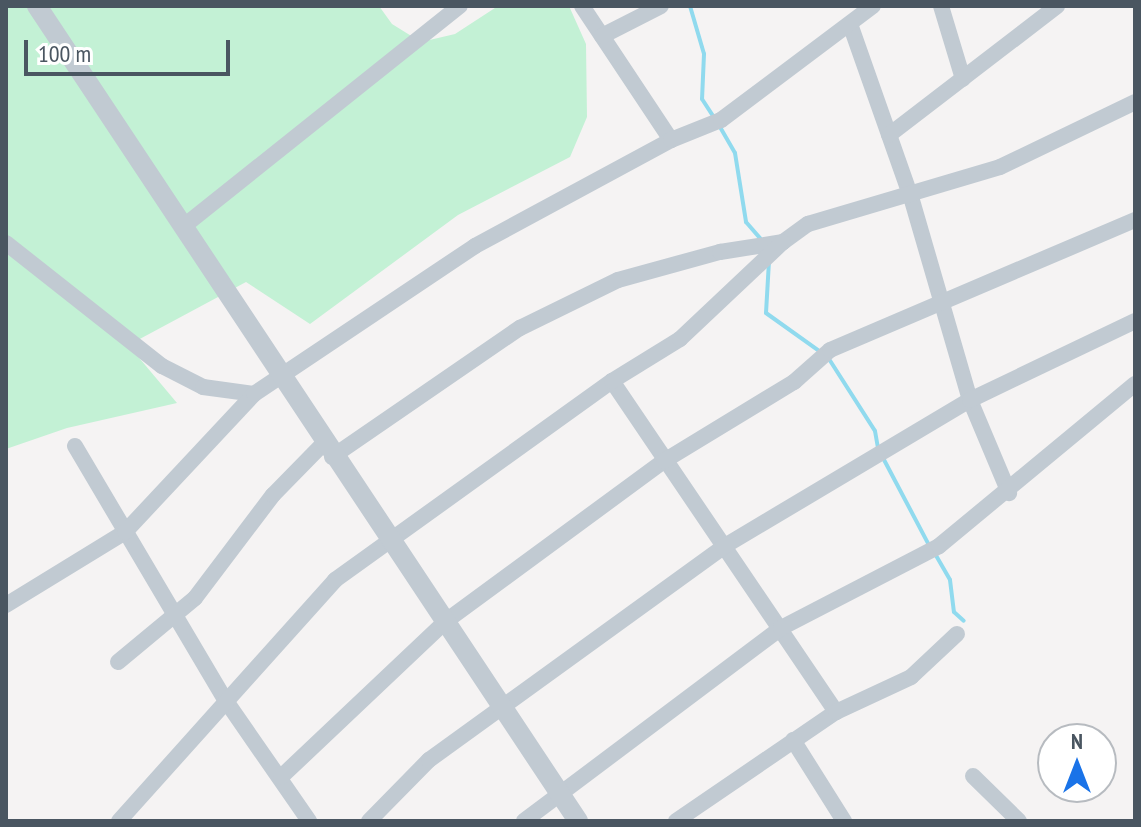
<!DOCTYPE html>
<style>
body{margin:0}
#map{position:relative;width:1141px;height:827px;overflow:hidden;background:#f5f3f3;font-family:"PT Sans Narrow",sans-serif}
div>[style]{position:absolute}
.green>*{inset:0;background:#c3f1d5}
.stream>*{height:4px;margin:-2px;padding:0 2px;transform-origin:2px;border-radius:2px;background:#90daee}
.minor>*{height:16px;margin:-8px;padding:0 8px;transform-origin:8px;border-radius:8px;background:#c1cad2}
.tertiary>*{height:20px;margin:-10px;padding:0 10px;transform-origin:10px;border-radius:10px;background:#c1cad2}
span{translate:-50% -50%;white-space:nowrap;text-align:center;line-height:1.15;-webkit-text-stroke:8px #fff;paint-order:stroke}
.frame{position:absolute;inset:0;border:8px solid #4a5661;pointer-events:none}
.north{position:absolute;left:1037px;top:723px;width:80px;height:80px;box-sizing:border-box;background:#fff;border:2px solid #b7bbc0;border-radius:50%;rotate:0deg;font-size:22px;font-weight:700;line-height:32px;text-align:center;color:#4a5661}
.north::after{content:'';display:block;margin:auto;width:28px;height:36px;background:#1a73e8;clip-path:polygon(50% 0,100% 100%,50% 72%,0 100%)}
.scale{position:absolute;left:24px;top:40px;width:206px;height:36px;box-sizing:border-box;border:4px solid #4a5661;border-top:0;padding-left:10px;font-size:24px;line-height:28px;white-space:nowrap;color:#4a5661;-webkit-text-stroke:6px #fff;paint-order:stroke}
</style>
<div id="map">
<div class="green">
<i style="clip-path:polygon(6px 6px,379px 6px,392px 24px,421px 42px,455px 34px,498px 6px,569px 6px,586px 44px,587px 117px,570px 157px,458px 215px,310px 324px,246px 282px,136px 341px,130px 347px,177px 403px,67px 428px,6px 449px)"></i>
</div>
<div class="stream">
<i style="left:690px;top:6px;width:50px;rotate:73.7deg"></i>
<i style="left:704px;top:54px;width:45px;rotate:92.5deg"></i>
<i style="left:702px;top:99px;width:24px;rotate:57deg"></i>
<i style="left:720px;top:127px;width:30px;rotate:60deg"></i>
<i style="left:735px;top:153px;width:70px;rotate:80.9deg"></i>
<i style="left:746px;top:222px;width:23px;rotate:49deg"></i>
<i style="left:769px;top:261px;width:52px;rotate:93.3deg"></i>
<i style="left:766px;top:313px;width:69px;rotate:35.5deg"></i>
<i style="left:829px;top:359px;width:85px;rotate:57.4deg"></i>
<i style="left:875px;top:431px;width:17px;rotate:80deg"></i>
<i style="left:882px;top:456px;width:101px;rotate:62.2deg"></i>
<i style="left:934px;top:552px;width:32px;rotate:60deg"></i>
<i style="left:950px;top:580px;width:32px;rotate:83deg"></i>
<i style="left:954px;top:612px;width:13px;rotate:42deg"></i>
</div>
<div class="minor">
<i style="left:582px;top:6px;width:161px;rotate:56.4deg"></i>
<i style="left:941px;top:6px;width:76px;rotate:73.2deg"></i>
<i style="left:850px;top:24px;width:183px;rotate:70.6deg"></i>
<i style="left:911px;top:197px;width:211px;rotate:73.8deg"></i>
<i style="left:970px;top:400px;width:101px;rotate:67.2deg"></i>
<i style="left:602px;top:36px;width:66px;rotate:-27deg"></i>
<i style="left:889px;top:135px;width:212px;rotate:-37.5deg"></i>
<i style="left:184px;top:226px;width:353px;rotate:-38.6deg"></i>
<i style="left:6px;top:243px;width:199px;rotate:38.3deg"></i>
<i style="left:162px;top:366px;width:46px;rotate:27.1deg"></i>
<i style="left:203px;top:387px;width:51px;rotate:7.8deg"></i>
<i style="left:612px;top:381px;width:400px;rotate:55.9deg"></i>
<i style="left:75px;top:446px;width:296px;rotate:59.4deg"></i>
<i style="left:226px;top:701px;width:146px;rotate:55.3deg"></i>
<i style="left:332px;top:457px;width:228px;rotate:-34.5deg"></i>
<i style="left:520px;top:328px;width:109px;rotate:-26.1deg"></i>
<i style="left:618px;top:280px;width:106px;rotate:-15.4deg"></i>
<i style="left:720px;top:252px;width:64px;rotate:-9deg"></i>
<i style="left:783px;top:242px;width:31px;rotate:-36deg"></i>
<i style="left:808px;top:224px;width:200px;rotate:-16.5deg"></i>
<i style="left:1000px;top:167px;width:150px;rotate:-25.7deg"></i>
<i style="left:6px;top:605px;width:140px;rotate:-31.5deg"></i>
<i style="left:125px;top:532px;width:189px;rotate:-46.9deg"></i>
<i style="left:254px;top:394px;width:266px;rotate:-33.8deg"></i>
<i style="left:475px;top:246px;width:223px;rotate:-28.4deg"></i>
<i style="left:671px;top:140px;width:54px;rotate:-21.8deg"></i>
<i style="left:721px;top:120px;width:190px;rotate:-36.9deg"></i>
<i style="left:118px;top:662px;width:100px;rotate:-39.7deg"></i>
<i style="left:195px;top:598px;width:129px;rotate:-52.9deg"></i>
<i style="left:273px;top:495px;width:71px;rotate:-45.6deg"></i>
<i style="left:793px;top:740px;width:96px;rotate:57.8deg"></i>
<i style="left:973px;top:776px;width:64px;rotate:44.4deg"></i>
<i style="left:281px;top:777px;width:227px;rotate:-43.4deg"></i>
<i style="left:446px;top:621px;width:270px;rotate:-36.3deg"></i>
<i style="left:664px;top:461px;width:152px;rotate:-31.3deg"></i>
<i style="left:794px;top:382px;width:48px;rotate:-41.6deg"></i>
<i style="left:830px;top:350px;width:332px;rotate:-23.1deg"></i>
<i style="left:119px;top:821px;width:324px;rotate:-48.1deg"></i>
<i style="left:335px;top:580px;width:341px;rotate:-35.7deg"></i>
<i style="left:612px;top:381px;width:80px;rotate:-31.7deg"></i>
<i style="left:680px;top:339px;width:141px;rotate:-43.3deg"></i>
<i style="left:369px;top:821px;width:86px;rotate:-45.5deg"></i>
<i style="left:429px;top:760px;width:363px;rotate:-35.9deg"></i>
<i style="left:723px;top:547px;width:287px;rotate:-30.8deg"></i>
<i style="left:970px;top:400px;width:183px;rotate:-25.6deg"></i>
<i style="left:524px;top:821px;width:321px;rotate:-36.9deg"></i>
<i style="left:781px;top:628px;width:178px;rotate:-27.4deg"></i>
<i style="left:939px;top:546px;width:254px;rotate:-39.6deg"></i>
<i style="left:676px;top:821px;width:194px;rotate:-34.3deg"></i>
<i style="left:836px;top:712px;width:83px;rotate:-25deg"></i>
<i style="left:911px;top:677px;width:63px;rotate:-43.1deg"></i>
</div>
<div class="tertiary">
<i style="left:37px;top:6px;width:978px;rotate:56.42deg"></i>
</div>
<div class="frame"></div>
<div class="north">N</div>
<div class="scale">100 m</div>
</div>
